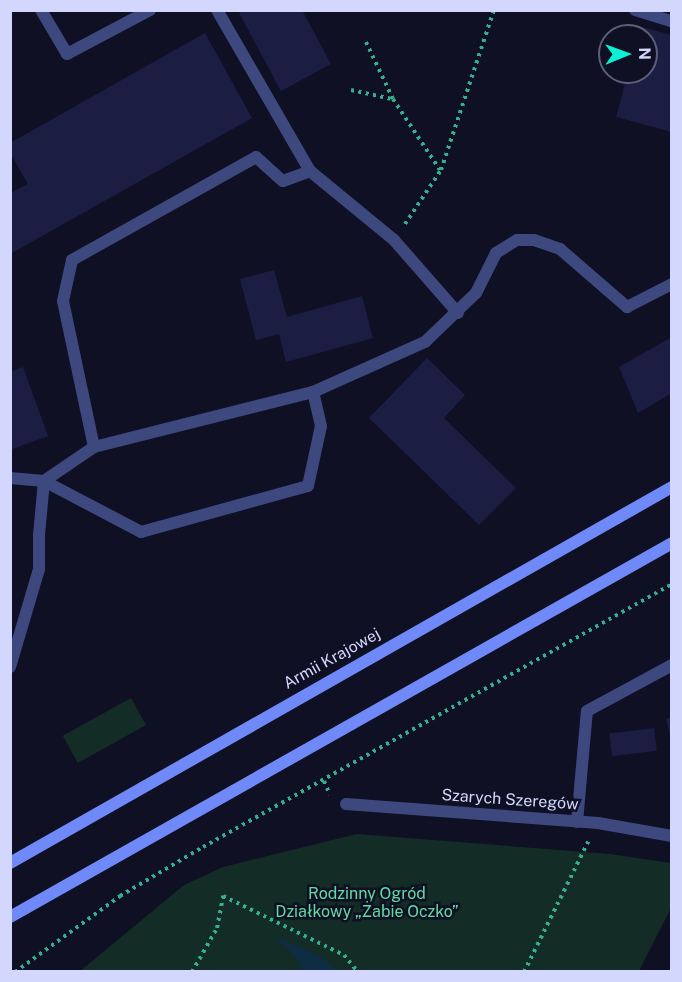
<!DOCTYPE html>
<meta charset="utf-8">
<style>
body{margin:0}
#map{position:relative;width:682px;height:982px;overflow:hidden;background:#0f1023;font-family:"Public Sans",sans-serif}
div>[style]{position:absolute}
.green>*{inset:0;background:#132c26;transform-origin:0 0}
.water>*{inset:0;background:#0e2d43}
.building>*{inset:0;background:#1c1d43;transform-origin:0 0}
.path>*{height:4px;margin-top:-2px;transform-origin:0;background:repeating-linear-gradient(90deg,#35af8d 0 3px,transparent 0 7.5px)}
.lane>*{height:12px;margin:-6px;padding:0 6px;transform-origin:6px;border-radius:6px;background:#3d487f}
.street>*{height:12px;margin:-6px;padding:0 6px;transform-origin:6px;border-radius:6px;background:#3d487f}
.secondary>*{height:12px;margin:-6px;padding:0 6px;transform-origin:6px;border-radius:6px;background:#6f89f8}
span{translate:-50% -50%;white-space:nowrap;text-align:center;line-height:1.15;-webkit-text-stroke:5px #0f1023;paint-order:stroke}
.street-label{font-size:16px;color:#d3d7fd}
.park-label{font-size:16px;color:#63d9a2}
.frame{position:absolute;inset:0;border:12px solid #d3d7fd;pointer-events:none}
.north{position:absolute;left:598px;top:24px;width:60px;height:60px;box-sizing:border-box;background:#0f1023;border:2px solid #5d607a;border-radius:50%;rotate:89deg;font-size:16px;font-weight:700;line-height:24px;text-align:center;color:#d3d7fd}
.north::after{content:'';display:block;margin:auto;width:21px;height:27px;background:#0cf0d6;clip-path:polygon(50% 0,100% 100%,50% 72%,0 100%)}
</style>
<div id="map">
<div class="green">
<i style="left:131px;top:698px;width:31px;height:78px;rotate:61deg"></i>
<i style="clip-path:polygon(357px 834px,610px 854px,671px 863px,671px 908px,639px 971px,79px 972px,184px 885px,223px 867px)"></i>
</div>
<div class="water">
<i style="clip-path:polygon(272px 935px,320px 956px,339px 971px,302px 971px,296px 957px)"></i>
</div>
<div class="building">
<i style="clip-path:polygon(244px 10px,302px 10px,331px 64px,281px 91px,239px 13px)"></i>
<i style="clip-path:polygon(641px 27px,672px 35px,672px 132px,616px 117px,628px 72px,646px 72px,646px 36px,638px 36px)"></i>
<i style="clip-path:polygon(205px 33px,252px 118px,10px 254px,10px 193px,28px 184px,10px 153px,10px 143px)"></i>
<i style="clip-path:polygon(274px 270px,287px 317px,362px 296px,373px 338px,286px 362px,279px 334px,256px 340px,240px 279px)"></i>
<i style="clip-path:polygon(672px 337px,672px 393px,638px 413px,619px 367px)"></i>
<i style="clip-path:polygon(427px 358px,465px 395px,444px 418px,516px 488px,479px 525px,369px 418px)"></i>
<i style="clip-path:polygon(23px 367px,48px 436px,10px 450px,10px 372px)"></i>
<i style="clip-path:polygon(672px 717px,672px 739px,671px 739px,666px 719px)"></i>
<i style="left:654px;top:728px;width:23px;height:45px;rotate:83deg"></i>
</div>
<div class="path">
<i style="left:366px;top:42px;width:63px;rotate:64.7deg"></i>
<i style="left:393px;top:99px;width:85px;rotate:56.5deg"></i>
<i style="left:351px;top:90px;width:42px;rotate:12.4deg"></i>
<i style="left:405px;top:224px;width:65px;rotate:-56.3deg"></i>
<i style="left:441px;top:170px;width:169px;rotate:-71.7deg"></i>
<i style="left:324px;top:781px;width:15px;rotate:67deg"></i>
<i style="left:15px;top:972px;width:130px;rotate:-35.9deg"></i>
<i style="left:120px;top:896px;width:96px;rotate:-30.6deg"></i>
<i style="left:203px;top:847px;width:538px;rotate:-29.28deg"></i>
<i style="left:192px;top:972px;width:51px;rotate:-60.4deg"></i>
<i style="left:217px;top:928px;width:33px;rotate:-79deg"></i>
<i style="left:223px;top:896px;width:135px;rotate:26deg"></i>
<i style="left:344px;top:955px;width:22px;rotate:51deg"></i>
<i style="left:524px;top:972px;width:147px;rotate:-63.8deg"></i>
</div>
<div class="lane">
<i style="left:41px;top:10px;width:51px;rotate:59.4deg"></i>
<i style="left:67px;top:54px;width:94px;rotate:-27.9deg"></i>
<i style="left:635px;top:10px;width:39px;rotate:17deg"></i>
<i style="left:310px;top:171px;width:109px;rotate:39.4deg"></i>
<i style="left:394px;top:240px;width:97px;rotate:48.8deg"></i>
<i style="left:94px;top:447px;width:226px;rotate:-14.1deg"></i>
<i style="left:313px;top:392px;width:123px;rotate:-24.1deg"></i>
<i style="left:425px;top:342px;width:71px;rotate:-43.9deg"></i>
<i style="left:476px;top:293px;width:45px;rotate:-63.4deg"></i>
<i style="left:496px;top:253px;width:25px;rotate:-32deg"></i>
<i style="left:517px;top:240px;width:17px"></i>
<i style="left:534px;top:240px;width:28px;rotate:19deg"></i>
<i style="left:560px;top:249px;width:89px;rotate:40.9deg"></i>
<i style="left:627px;top:307px;width:51px;rotate:-27.1deg"></i>
<i style="left:10px;top:478px;width:34px;rotate:5deg"></i>
<i style="left:44px;top:481px;width:110px;rotate:27.7deg"></i>
<i style="left:141px;top:532px;width:173px;rotate:-15.4deg"></i>
<i style="left:308px;top:486px;width:61px;rotate:-77.8deg"></i>
<i style="left:321px;top:426px;width:35px;rotate:-103deg"></i>
<i style="left:39px;top:535px;width:54px;rotate:-84.7deg"></i>
<i style="left:44px;top:481px;width:60px;rotate:-34.2deg"></i>
<i style="left:94px;top:447px;width:149px;rotate:-102deg"></i>
<i style="left:63px;top:301px;width:42px;rotate:-77.6deg"></i>
<i style="left:72px;top:260px;width:211px;rotate:-29.2deg"></i>
<i style="left:256px;top:157px;width:36px;rotate:42deg"></i>
<i style="left:283px;top:181px;width:29px;rotate:-20deg"></i>
<i style="left:310px;top:171px;width:186px;rotate:-120deg"></i>
<i style="left:577px;top:822px;width:111px;rotate:-84.9deg"></i>
<i style="left:587px;top:711px;width:97px;rotate:-28.4deg"></i>
</div>
<div class="street">
<i style="left:10px;top:667px;width:102px;rotate:-73.5deg"></i>
<i style="left:39px;top:569px;width:34px;rotate:-90deg"></i>
<i style="left:346px;top:804px;width:253px;rotate:4.3deg"></i>
<i style="left:598px;top:823px;width:75px;rotate:10deg"></i>
</div>
<div class="secondary">
<i style="left:10px;top:863px;width:761px;rotate:-29.6deg"></i>
<i style="left:10px;top:917px;width:760px;rotate:-29.46deg"></i>
</div>
<div class="street-label">
<span style="left:332px;top:659px;rotate:-29deg">Armii Krajowej</span>
<span style="left:510px;top:800px;rotate:4deg">Szarych Szeregów</span>
</div>
<div class="park-label">
<span style="left:367px;top:903px">Rodzinny Ogród<br>Działkowy „Żabie Oczko”</span>
</div>
<div class="frame"></div>
<div class="north">N</div>
</div>
